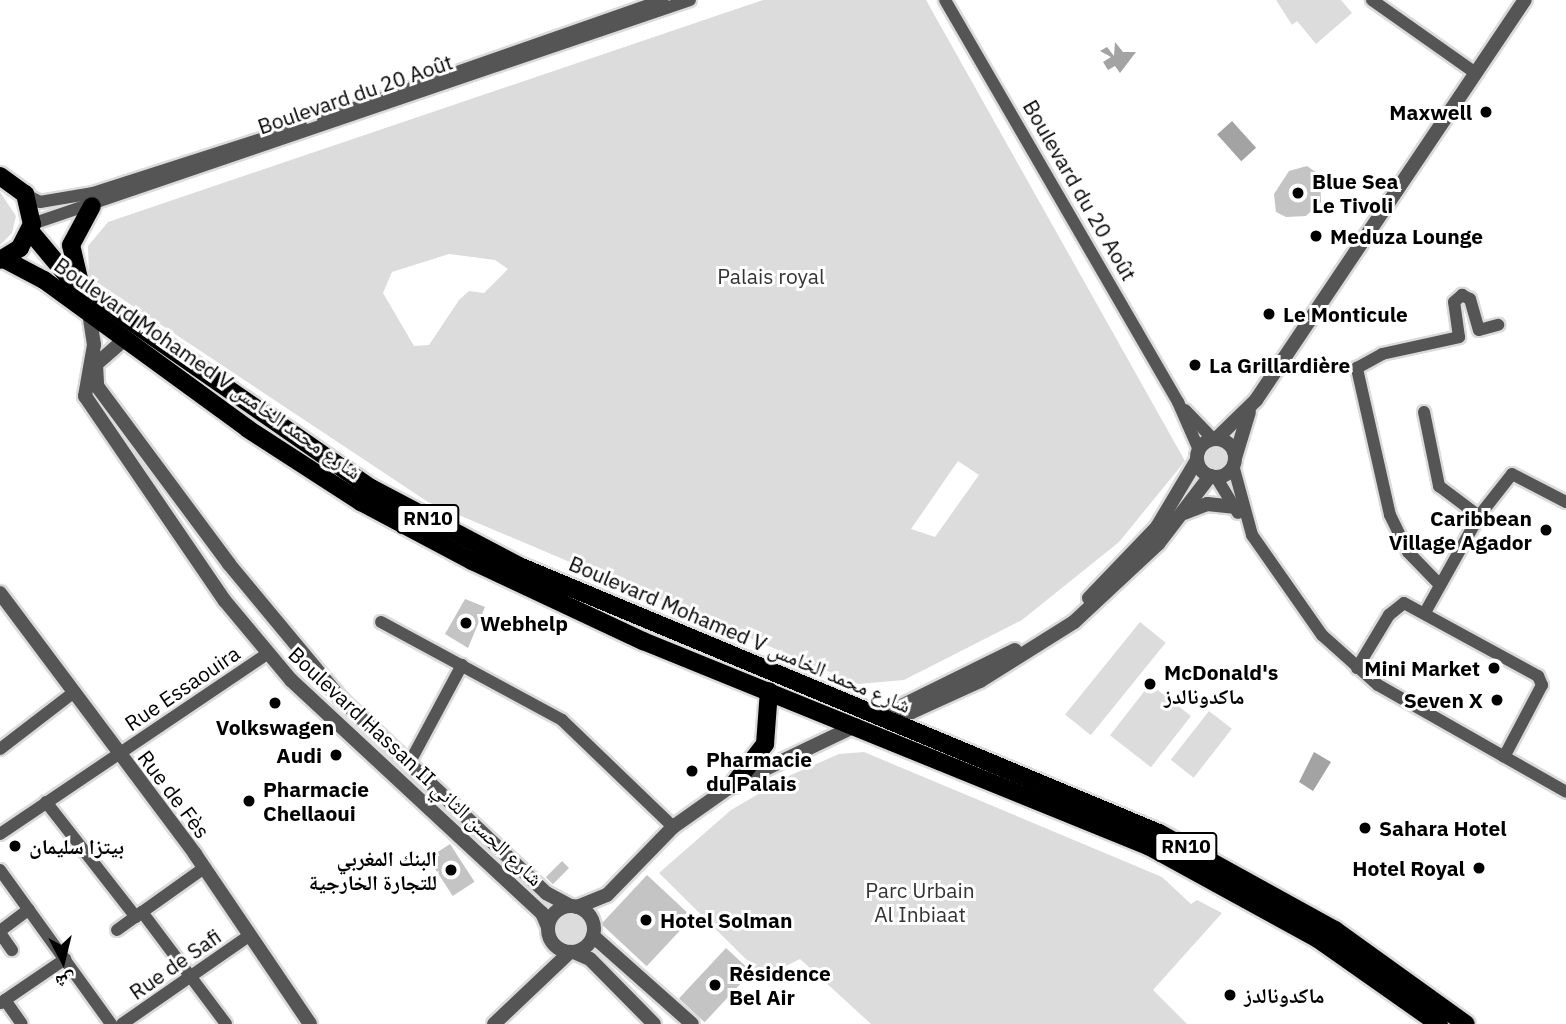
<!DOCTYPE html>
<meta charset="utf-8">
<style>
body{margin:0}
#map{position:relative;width:1566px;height:1024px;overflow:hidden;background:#fff;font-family:"IBM Plex Sans","Noto Naskh Arabic",sans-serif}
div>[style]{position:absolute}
.green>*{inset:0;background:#dcdcdc;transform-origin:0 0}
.round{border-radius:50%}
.water>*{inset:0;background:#a3a3a3;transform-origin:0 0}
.building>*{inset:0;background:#c4c4c4;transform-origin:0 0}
.roads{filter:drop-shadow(2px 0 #dbdbdb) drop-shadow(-2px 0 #dbdbdb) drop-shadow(0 2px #dbdbdb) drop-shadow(0 -2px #dbdbdb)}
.minor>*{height:12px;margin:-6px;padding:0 6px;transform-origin:6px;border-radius:6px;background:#555}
.tertiary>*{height:14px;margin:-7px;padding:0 7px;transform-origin:7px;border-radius:7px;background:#555}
.tertiary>.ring{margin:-7px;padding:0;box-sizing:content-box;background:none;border:14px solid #555;border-radius:50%}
.primary>*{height:18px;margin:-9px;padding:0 9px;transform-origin:9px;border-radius:9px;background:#000}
.dots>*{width:19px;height:19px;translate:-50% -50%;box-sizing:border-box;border:4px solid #fff;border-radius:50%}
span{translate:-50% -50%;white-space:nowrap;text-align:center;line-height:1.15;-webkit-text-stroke:6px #fff;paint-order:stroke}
.shield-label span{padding:2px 5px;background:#fff;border:2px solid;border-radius:5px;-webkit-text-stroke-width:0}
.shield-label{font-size:19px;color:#000;font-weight:700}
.street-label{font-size:21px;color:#000}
.poi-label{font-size:21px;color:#000;font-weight:700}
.right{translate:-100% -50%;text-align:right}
.left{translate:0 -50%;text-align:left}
.park-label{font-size:21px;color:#333}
.north{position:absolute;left:28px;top:926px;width:70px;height:70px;-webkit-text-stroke:5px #fff;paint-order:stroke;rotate:173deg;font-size:19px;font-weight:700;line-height:28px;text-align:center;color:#000}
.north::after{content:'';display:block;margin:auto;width:24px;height:32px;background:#000;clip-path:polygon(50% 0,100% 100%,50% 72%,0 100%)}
</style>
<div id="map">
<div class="green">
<i style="clip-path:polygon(evenodd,763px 0,926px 0,1185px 461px,1119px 542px,1022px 620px,904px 680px,858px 684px,428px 502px,89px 277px,88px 246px,108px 222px,763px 0,449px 254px,495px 260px,508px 269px,484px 293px,469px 291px,459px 300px,429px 345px,414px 346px,383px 293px,392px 272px,449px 254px,763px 0,958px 461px,979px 475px,935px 537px,911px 529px,958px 461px)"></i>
<i style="clip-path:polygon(1276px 0,1341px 0,1352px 13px,1316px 44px,1297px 21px,1292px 25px)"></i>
<i style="clip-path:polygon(0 192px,16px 216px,12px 233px,0 245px)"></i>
<i class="round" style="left:1204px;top:445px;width:24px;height:24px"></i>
<i style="left:1140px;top:622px;width:33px;height:119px;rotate:39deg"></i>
<i style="left:1150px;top:684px;width:52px;height:65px;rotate:38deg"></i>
<i style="left:1209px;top:711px;width:29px;height:62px;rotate:38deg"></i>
<i style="clip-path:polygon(864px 752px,1162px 877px,1191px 904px,1197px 900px,1222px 913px,1153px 990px,1187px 1024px,871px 1024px,800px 959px,764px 977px,659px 873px,731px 810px,791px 775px,839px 754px)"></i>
<i class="round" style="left:553px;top:912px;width:36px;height:36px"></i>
</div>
<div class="water">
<i style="clip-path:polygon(1115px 42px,1123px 52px,1136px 52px,1120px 73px,1115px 66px,1108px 70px,1103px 62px,1111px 57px,1100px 51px,1107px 47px,1114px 56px)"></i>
<i style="left:1232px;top:121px;width:36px;height:20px;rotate:48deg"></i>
<i style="clip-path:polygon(1314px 752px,1331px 762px,1313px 791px,1299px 782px)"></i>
</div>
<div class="building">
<i style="clip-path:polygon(1307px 166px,1320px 175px,1321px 202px,1306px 216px,1286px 217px,1276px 212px,1274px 194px,1289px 171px)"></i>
<i style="clip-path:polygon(465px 599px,485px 607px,468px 648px,445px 634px)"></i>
<i style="left:450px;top:844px;width:45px;height:26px;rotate:57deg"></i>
<i style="left:562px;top:861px;width:10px;height:23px;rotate:45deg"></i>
<i style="left:647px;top:875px;width:62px;height:67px;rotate:43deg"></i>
<i style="left:726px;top:948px;width:35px;height:69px;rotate:43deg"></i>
</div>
<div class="roads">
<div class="minor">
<i style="left:945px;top:0;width:465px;rotate:59.9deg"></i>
<i style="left:1178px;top:402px;width:52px;rotate:66.4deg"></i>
<i style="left:1372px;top:0;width:125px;rotate:35.2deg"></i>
<i style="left:323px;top:119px;width:360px;rotate:-19.3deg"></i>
<i style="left:25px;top:194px;width:17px;rotate:28deg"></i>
<i style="left:40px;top:202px;width:54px;rotate:-9.6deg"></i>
<i style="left:93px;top:193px;width:219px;rotate:-17.8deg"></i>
<i style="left:32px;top:224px;width:695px;rotate:-18.8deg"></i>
<i style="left:1185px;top:410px;width:40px;rotate:46deg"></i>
<i style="left:1424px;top:412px;width:76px;rotate:78.5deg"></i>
<i style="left:1439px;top:486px;width:50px;rotate:36.9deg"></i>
<i style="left:1479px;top:516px;width:109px;rotate:119.2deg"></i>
<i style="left:1233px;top:465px;width:73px;rotate:74.8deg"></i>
<i style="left:1252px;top:535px;width:122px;rotate:55deg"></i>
<i style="left:1322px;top:635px;width:75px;rotate:41.8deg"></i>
<i style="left:1378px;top:685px;width:216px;rotate:29.6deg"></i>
<i style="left:1216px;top:477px;width:42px;rotate:58.6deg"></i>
<i style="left:1479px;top:516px;width:53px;rotate:-51.8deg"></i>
<i style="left:1512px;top:474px;width:61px;rotate:27.4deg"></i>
<i style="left:1440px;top:585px;width:46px;rotate:-134.1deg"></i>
<i style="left:1408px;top:552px;width:41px;rotate:-115.9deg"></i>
<i style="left:1390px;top:515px;width:151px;rotate:-102.7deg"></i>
<i style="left:1357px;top:368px;width:29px;rotate:-29deg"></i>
<i style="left:1382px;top:354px;width:79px;rotate:-12.4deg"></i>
<i style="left:1459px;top:337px;width:35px;rotate:-98deg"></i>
<i style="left:1454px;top:302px;width:11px;rotate:-41deg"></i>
<i style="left:1462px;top:295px;width:9px;rotate:27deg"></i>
<i style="left:1470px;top:299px;width:32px;rotate:74deg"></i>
<i style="left:1479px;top:330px;width:20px;rotate:-15deg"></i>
<i style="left:381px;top:622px;width:206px;rotate:28.4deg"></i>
<i style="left:562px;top:720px;width:154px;rotate:43.9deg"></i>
<i style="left:1357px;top:668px;width:62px;rotate:-58.9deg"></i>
<i style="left:1389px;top:615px;width:19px;rotate:-39deg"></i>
<i style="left:1404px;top:603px;width:153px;rotate:28.6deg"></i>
<i style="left:1538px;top:676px;width:10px;rotate:66deg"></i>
<i style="left:1542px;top:685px;width:81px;rotate:117.8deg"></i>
<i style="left:0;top:749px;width:92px;rotate:-37.5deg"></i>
<i style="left:411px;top:760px;width:108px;rotate:-61.8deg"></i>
<i style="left:46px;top:802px;width:146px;rotate:52deg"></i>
<i style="left:0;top:834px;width:322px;rotate:-34deg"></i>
<i style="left:204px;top:868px;width:76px;rotate:144.6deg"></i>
<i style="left:142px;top:912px;width:140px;rotate:53.1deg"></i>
<i style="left:0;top:870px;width:190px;rotate:54.2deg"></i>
<i style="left:117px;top:930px;width:31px;rotate:-36deg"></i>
<i style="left:0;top:931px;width:36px;rotate:-37deg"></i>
<i style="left:0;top:933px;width:21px;rotate:55deg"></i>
<i style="left:5px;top:1000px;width:73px;rotate:-34.3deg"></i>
<i style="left:1px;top:1003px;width:5px;rotate:-37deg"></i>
<i style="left:5px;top:1000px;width:29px;rotate:55deg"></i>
<i style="left:122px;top:1024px;width:156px;rotate:-34.8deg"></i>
</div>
<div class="tertiary">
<i style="left:89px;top:313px;width:32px;rotate:81deg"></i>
<i style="left:94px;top:345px;width:52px;rotate:100deg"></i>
<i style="left:85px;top:396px;width:248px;rotate:55.7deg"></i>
<i style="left:225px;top:601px;width:103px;rotate:50.1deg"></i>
<i style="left:291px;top:680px;width:342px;rotate:42.9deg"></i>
<i style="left:542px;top:913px;width:15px;rotate:67deg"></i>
<i style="left:125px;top:339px;width:38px;rotate:139deg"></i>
<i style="left:96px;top:364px;width:22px;rotate:87deg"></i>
<i style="left:97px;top:386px;width:222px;rotate:53.4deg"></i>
<i style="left:229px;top:564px;width:175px;rotate:50.3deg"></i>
<i style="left:341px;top:699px;width:282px;rotate:43.4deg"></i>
<i style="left:546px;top:893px;width:27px;rotate:28deg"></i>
<i style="left:1216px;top:439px;width:56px;rotate:-44.3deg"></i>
<i style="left:1256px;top:400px;width:482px;rotate:-56.1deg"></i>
<i class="ring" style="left:1197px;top:439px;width:24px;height:24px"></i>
<i style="left:1235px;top:458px;width:48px;rotate:-73.1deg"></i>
<i style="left:1184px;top:513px;width:25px;rotate:-21deg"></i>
<i style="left:1207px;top:504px;width:27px;rotate:6deg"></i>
<i style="left:0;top:593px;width:326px;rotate:53.2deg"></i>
<i style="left:195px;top:854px;width:205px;rotate:55.9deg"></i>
<i style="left:1089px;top:598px;width:98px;rotate:-46.2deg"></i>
<i style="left:1157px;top:527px;width:78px;rotate:-59.2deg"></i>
<i style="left:883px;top:715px;width:147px;rotate:-26.2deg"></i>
<i style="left:883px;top:717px;width:29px;rotate:-10deg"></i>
<i style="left:912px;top:712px;width:75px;rotate:-24.5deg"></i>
<i style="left:980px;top:681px;width:111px;rotate:-32.1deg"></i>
<i style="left:1074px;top:622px;width:115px;rotate:-42.9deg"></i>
<i style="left:1158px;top:544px;width:86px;rotate:-52.6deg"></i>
<i class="ring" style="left:548px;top:906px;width:32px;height:32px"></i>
<i style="left:577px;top:907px;width:32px;rotate:-22deg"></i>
<i style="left:607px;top:895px;width:95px;rotate:-45.9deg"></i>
<i style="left:673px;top:827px;width:75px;rotate:-35.2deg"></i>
<i style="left:734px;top:784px;width:136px;rotate:-25.6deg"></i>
<i style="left:593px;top:936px;width:132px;rotate:41.6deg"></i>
<i style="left:574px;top:952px;width:17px;rotate:24deg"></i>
<i style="left:590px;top:959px;width:91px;rotate:45.4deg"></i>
<i style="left:494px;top:1024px;width:105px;rotate:-43.5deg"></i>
</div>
<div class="primary">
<i style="left:0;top:176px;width:31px;rotate:36deg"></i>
<i style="left:25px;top:194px;width:31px;rotate:77deg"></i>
<i style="left:32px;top:224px;width:27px;rotate:117deg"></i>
<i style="left:20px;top:248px;width:23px;rotate:149deg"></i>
<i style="left:30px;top:231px;width:62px;rotate:50.2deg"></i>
<i style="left:70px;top:279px;width:366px;rotate:34.8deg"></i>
<i style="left:371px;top:488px;width:167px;rotate:27.8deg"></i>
<i style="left:519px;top:566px;width:693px;rotate:22.65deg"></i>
<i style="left:1159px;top:833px;width:201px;rotate:28.9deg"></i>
<i style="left:1335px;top:930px;width:161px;rotate:35.7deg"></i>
<i style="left:4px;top:259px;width:45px;rotate:27.7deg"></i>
<i style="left:44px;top:280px;width:253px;rotate:36.1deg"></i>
<i style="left:248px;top:429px;width:135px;rotate:32.9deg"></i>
<i style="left:361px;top:502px;width:126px;rotate:28deg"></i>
<i style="left:472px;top:561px;width:189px;rotate:25.1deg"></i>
<i style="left:643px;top:641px;width:547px;rotate:22.11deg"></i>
<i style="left:1150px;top:847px;width:192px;rotate:28.7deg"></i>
<i style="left:1318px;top:939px;width:148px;rotate:35.1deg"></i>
<i style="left:81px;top:287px;width:43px;rotate:-103.4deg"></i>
<i style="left:71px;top:245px;width:44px;rotate:-61.7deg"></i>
<i style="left:734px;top:784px;width:51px;rotate:-52.2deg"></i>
<i style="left:765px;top:744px;width:53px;rotate:-85.7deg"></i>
</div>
</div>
<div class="dots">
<i style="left:1486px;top:112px;background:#000"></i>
<i style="left:1298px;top:193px;background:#000"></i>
<i style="left:1316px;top:236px;background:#000"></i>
<i style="left:1269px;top:314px;background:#000"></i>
<i style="left:1195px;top:365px;background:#000"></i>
<i style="left:1546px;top:530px;background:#000"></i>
<i style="left:466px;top:623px;background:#000"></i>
<i style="left:1494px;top:668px;background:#000"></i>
<i style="left:1150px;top:684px;background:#000"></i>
<i style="left:1497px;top:700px;background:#000"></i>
<i style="left:275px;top:703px;background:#000"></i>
<i style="left:336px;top:755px;background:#000"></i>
<i style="left:692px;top:771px;background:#000"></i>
<i style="left:249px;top:801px;background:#000"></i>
<i style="left:1365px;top:828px;background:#000"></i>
<i style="left:15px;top:846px;background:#000"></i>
<i style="left:1479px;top:868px;background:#000"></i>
<i style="left:451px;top:870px;background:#000"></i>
<i style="left:646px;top:920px;background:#000"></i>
<i style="left:715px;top:985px;background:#000"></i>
<i style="left:1230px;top:995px;background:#000"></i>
</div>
<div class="shield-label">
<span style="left:428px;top:519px">RN10</span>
<span style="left:1186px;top:847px">RN10</span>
</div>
<div class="street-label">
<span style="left:355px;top:94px;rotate:-19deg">Boulevard du 20 Août</span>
<span style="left:1080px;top:190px;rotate:60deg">Boulevard du 20 Août</span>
<span style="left:208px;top:368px;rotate:35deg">Boulevard Mohamed V شارع محمد الخامس</span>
<span style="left:740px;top:634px;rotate:23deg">Boulevard Mohamed V شارع محمد الخامس</span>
<span style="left:182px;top:688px;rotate:-34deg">Rue Essaouira</span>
<span style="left:416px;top:766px;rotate:43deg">Boulevard Hassan II شارع الحسن الثاني</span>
<span style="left:174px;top:794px;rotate:53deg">Rue de Fès</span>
<span style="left:175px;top:964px;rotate:-35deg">Rue de Safi</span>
</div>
<div class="poi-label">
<span class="right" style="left:1472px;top:112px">Maxwell</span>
<span class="left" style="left:1312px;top:193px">Blue Sea<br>Le Tivoli</span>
<span class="left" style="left:1330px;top:236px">Meduza Lounge</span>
<span class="left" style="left:1283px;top:314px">Le Monticule</span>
<span class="left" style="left:1209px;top:365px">La Grillardière</span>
<span class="right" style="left:1532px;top:530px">Caribbean<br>Village Agador</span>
<span class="left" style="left:480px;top:623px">Webhelp</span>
<span class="right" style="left:1480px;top:668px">Mini Market</span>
<span class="left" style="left:1164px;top:684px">McDonald's<br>ماكدونالدز</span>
<span class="right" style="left:1483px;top:700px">Seven X</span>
<span style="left:275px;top:727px">Volkswagen</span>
<span class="right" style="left:322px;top:755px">Audi</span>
<span class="left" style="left:706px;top:771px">Pharmacie<br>du Palais</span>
<span class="left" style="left:263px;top:801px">Pharmacie<br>Chellaoui</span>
<span class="left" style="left:1379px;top:828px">Sahara Hotel</span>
<span class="left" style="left:29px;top:846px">بيتزا سليمان</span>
<span class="right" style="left:437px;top:870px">البنك المغربي<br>للتجارة الخارجية</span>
<span class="right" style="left:1465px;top:868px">Hotel Royal</span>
<span class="left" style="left:660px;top:920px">Hotel Solman</span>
<span class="left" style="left:729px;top:985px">Résidence<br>Bel Air</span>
<span class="left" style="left:1244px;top:995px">ماكدونالدز</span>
</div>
<div class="park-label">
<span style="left:771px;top:276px">Palais royal</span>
<span style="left:920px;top:902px">Parc Urbain<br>Al Inbiaat</span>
</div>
<div class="north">ش</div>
</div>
